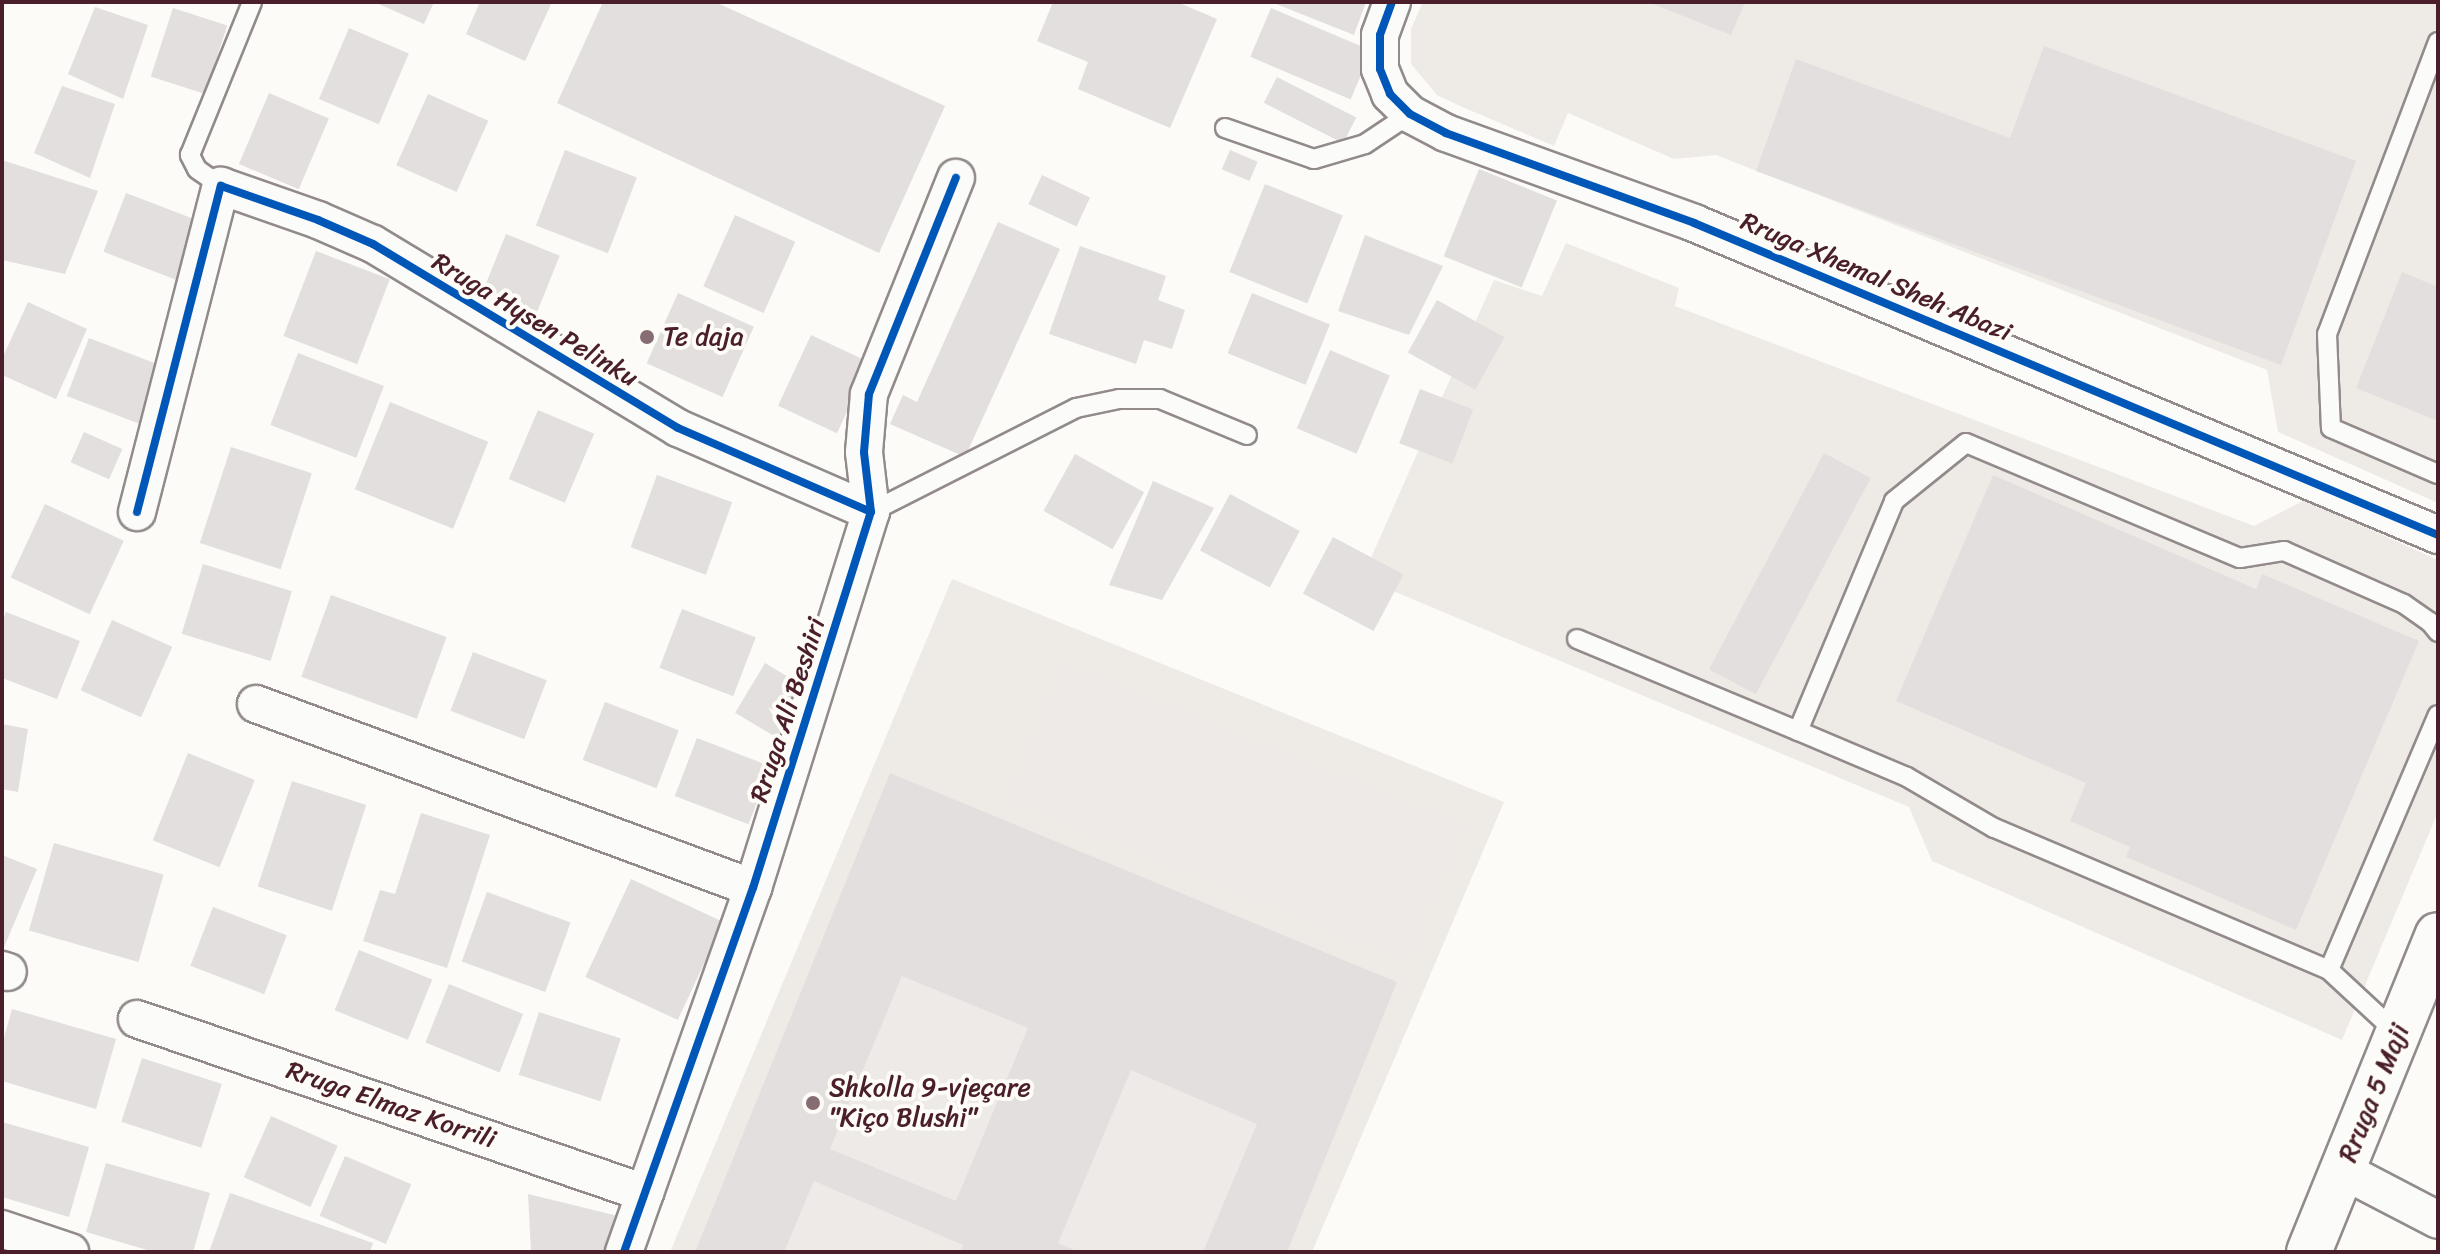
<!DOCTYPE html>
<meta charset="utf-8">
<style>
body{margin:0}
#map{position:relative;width:2440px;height:1254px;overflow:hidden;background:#fcfbf8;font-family:Sriracha,sans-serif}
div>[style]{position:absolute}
.built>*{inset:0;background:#eeebe7}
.green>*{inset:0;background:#eeeae8;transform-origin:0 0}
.building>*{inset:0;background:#e2dfde;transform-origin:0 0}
.roads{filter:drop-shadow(2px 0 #928a8b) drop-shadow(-2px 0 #928a8b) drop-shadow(0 2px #928a8b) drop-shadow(0 -2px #928a8b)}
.service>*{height:18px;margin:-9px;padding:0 9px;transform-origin:9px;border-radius:9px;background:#fbfbf9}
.minor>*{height:36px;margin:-18px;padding:0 18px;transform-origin:18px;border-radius:18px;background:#fbfbf9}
.secondary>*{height:44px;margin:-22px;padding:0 22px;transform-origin:22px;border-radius:22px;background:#fbfbf9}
.cycleway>*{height:8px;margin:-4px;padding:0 4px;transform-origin:4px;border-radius:4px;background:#0057b8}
.dots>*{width:22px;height:22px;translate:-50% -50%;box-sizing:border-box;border:4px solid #fdfcf7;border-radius:50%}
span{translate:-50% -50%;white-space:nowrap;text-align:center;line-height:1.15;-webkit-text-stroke:8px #fdfcf7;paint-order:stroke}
.street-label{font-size:26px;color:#4a1f2b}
.poi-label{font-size:26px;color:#4a1f2b}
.left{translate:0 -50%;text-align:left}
.frame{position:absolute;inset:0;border:4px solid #4a1f2b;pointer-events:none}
</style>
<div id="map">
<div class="built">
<i style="clip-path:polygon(1423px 2px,2438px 2px,2438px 503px,2278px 432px,2267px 370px,1716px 155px,1674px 159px,1568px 113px,1554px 146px,1460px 106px,1437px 95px,1411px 64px,1411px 29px)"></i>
<i style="clip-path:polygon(1566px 243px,1679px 288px,1675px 306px,2254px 526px,2305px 500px,2438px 560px,2438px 812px,2342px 1040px,1932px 861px,1909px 807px,1362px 578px,1494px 280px,1542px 296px)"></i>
<i style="clip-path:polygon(952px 579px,1504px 802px,1312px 1252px,670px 1252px)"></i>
</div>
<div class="green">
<i style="left:1065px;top:666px;width:426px;height:144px;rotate:22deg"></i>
<i style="left:902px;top:976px;width:136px;height:187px;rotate:22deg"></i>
<i style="clip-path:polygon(1131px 1070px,1257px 1124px,1203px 1252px,1079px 1252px,1058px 1243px)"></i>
<i style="clip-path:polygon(814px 1181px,923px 1227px,913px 1252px,784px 1252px)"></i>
</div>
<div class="building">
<i style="clip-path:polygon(374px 2px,434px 2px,424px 24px)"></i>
<i style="clip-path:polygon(480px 2px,552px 2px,525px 61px,466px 34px)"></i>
<i style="clip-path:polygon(603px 2px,715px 2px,945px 106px,879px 253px,557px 103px)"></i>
<i style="clip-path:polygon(1053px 2px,1177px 2px,1217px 19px,1170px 128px,1078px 89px,1088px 62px,1037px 41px)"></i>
<i style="clip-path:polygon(1271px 2px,1366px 2px,1354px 35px)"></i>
<i style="clip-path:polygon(1648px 2px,1745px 2px,1731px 35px)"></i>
<i style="clip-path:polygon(95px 7px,148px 25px,123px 99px,68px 74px)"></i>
<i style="left:173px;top:8px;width:57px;height:72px;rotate:18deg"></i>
<i style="left:1271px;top:8px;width:109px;height:53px;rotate:23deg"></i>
<i style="left:349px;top:28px;width:65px;height:77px;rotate:23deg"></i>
<i style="clip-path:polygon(2044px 46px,2356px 161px,2281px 365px,1756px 171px,1796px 59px,2010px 138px)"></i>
<i style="left:1277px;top:77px;width:89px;height:29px;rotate:27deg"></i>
<i style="clip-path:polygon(62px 86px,115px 104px,90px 178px,34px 153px)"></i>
<i style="left:269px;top:93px;width:65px;height:77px;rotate:23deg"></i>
<i style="left:428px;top:94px;width:66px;height:78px;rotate:24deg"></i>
<i style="left:565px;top:150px;width:77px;height:81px;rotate:21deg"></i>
<i style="left:1230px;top:150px;width:30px;height:21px;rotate:23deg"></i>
<i style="clip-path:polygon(2px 160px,98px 191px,65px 274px,2px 260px)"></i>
<i style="left:1479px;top:169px;width:84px;height:94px;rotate:22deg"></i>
<i style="left:1042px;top:175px;width:53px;height:32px;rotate:25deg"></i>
<i style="left:1265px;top:184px;width:84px;height:95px;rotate:22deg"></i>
<i style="left:126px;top:193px;width:79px;height:63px;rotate:21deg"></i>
<i style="left:735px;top:215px;width:66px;height:78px;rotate:24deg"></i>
<i style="clip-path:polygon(998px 222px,1060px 249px,965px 457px,890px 424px,903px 395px,917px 402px)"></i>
<i style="left:506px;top:234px;width:58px;height:61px;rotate:22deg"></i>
<i style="clip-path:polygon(1365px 235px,1443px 266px,1409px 335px,1338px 311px)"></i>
<i style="clip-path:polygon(1080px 246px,1166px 276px,1158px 300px,1185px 310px,1172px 349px,1144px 340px,1136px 364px,1049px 334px)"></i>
<i style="left:316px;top:251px;width:79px;height:91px;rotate:21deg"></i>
<i style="clip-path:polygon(2402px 272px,2438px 287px,2438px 421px,2356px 388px)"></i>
<i style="left:678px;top:293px;width:83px;height:77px;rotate:24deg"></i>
<i style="left:1252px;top:293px;width:84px;height:65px;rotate:22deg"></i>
<i style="left:1437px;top:300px;width:77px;height:60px;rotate:29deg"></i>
<i style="clip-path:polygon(28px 302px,87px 329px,56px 399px,2px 375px,2px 359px)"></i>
<i style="left:811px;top:335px;width:65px;height:78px;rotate:25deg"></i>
<i style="left:89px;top:338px;width:79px;height:62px;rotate:21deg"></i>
<i style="left:1330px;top:350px;width:65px;height:85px;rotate:23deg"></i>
<i style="left:298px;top:353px;width:92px;height:77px;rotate:21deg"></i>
<i style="left:1420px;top:389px;width:57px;height:58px;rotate:21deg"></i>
<i style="left:390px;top:402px;width:106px;height:94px;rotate:22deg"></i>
<i style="left:538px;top:410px;width:61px;height:75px;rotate:23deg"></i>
<i style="left:84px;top:432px;width:42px;height:33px;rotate:24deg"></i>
<i style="left:231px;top:447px;width:85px;height:101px;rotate:18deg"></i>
<i style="left:1824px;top:453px;width:53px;height:245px;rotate:28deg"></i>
<i style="left:1075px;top:454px;width:79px;height:65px;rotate:29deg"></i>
<i style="left:657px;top:475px;width:80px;height:77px;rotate:20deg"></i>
<i style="clip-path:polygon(1993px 475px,2256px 589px,2262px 574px,2419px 641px,2296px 930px,2126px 857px,2130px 847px,2070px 821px,2086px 783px,1896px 701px)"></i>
<i style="clip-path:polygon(1153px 481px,1214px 508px,1162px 600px,1109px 585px)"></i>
<i style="left:1230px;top:494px;width:79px;height:64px;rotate:28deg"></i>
<i style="left:45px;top:504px;width:87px;height:81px;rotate:25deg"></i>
<i style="left:1333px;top:537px;width:80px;height:64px;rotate:28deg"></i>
<i style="left:203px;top:564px;width:93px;height:73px;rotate:17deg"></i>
<i style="left:331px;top:595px;width:123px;height:87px;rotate:20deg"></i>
<i style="left:682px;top:609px;width:79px;height:63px;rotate:21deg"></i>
<i style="clip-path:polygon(6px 612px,80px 641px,57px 699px,2px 678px,2px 622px)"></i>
<i style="left:112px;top:620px;width:66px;height:77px;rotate:24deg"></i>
<i style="left:473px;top:652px;width:79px;height:63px;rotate:21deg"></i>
<i style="left:765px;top:663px;width:49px;height:58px;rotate:31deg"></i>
<i style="left:605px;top:702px;width:79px;height:62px;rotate:21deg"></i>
<i style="clip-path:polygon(2px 724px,28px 729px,18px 792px,2px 789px)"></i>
<i style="left:697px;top:738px;width:79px;height:62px;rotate:21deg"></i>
<i style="left:188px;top:753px;width:72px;height:94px;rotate:22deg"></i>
<i style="clip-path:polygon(evenodd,890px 773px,1397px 982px,1287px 1252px,1203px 1252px,1257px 1124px,1131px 1070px,1058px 1243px,1079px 1252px,960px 1252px,963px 1245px,814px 1181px,784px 1252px,695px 1252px,890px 773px,902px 976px,1028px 1028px,956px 1201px,830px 1149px,902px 976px)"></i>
<i style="left:292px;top:781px;width:78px;height:111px;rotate:18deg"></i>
<i style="clip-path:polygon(421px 813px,490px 835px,447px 968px,363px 941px,380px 890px,395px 894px)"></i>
<i style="left:54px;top:843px;width:114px;height:91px;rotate:16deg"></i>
<i style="clip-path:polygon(2px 855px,37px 869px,2px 952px)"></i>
<i style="left:631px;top:879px;width:102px;height:108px;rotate:25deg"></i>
<i style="left:487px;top:892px;width:89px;height:74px;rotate:20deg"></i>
<i style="left:213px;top:907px;width:79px;height:63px;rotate:21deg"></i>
<i style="left:359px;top:950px;width:79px;height:65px;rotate:22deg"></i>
<i style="left:449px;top:984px;width:80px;height:63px;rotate:22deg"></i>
<i style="clip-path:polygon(12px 1009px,116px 1039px,96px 1109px,2px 1081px,2px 1045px)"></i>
<i style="left:539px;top:1012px;width:86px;height:66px;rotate:18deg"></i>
<i style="left:142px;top:1058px;width:84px;height:67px;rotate:18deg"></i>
<i style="left:271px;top:1116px;width:73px;height:67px;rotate:24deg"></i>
<i style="clip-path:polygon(2px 1122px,89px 1147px,69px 1217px,2px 1197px)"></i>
<i style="left:345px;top:1156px;width:72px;height:65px;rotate:23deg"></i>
<i style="clip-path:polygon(106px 1163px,210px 1193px,193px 1252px,154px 1252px,86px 1232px)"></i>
<i style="clip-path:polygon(230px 1193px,373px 1243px,370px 1252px,209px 1252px)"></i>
<i style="clip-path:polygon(528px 1194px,622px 1217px,613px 1252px,531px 1252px)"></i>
</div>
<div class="roads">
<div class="service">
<i style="left:2438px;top:42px;width:312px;rotate:110.8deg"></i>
<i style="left:2327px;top:334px;width:94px;rotate:87.6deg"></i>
<i style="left:2331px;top:428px;width:116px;rotate:23.3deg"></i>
<i style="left:1225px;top:128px;width:94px;rotate:19.2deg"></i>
<i style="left:1314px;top:159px;width:53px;rotate:-16.4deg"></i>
<i style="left:1365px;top:144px;width:54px;rotate:-33.7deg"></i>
<i style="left:221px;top:186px;width:29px;rotate:-145deg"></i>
<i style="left:197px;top:169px;width:16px;rotate:-117deg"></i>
<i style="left:190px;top:155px;width:165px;rotate:-67.9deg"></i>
<i style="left:871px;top:512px;width:230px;rotate:-26.9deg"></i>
<i style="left:1076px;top:408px;width:44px;rotate:-11.8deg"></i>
<i style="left:1119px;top:399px;width:41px"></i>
<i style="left:1160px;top:399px;width:94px;rotate:22.5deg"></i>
<i style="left:1577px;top:639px;width:239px;rotate:22.6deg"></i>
<i style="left:2329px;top:970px;width:277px;rotate:-66.9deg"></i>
<i style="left:2398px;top:1034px;width:94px;rotate:-137.2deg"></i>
<i style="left:2329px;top:970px;width:364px;rotate:-157deg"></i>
<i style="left:1994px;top:828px;width:101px;rotate:-149.6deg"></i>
<i style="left:1907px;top:777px;width:118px;rotate:-157.1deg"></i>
<i style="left:1798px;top:731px;width:249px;rotate:-67.3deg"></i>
<i style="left:1894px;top:501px;width:92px;rotate:-38.9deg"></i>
<i style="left:1966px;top:443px;width:297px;rotate:22.8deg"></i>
<i style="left:2240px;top:558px;width:45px;rotate:-9deg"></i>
<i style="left:2284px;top:551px;width:131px;rotate:23.8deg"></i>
<i style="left:2404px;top:604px;width:32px;rotate:35deg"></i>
<i style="left:2430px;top:622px;width:13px;rotate:51deg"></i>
</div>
<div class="minor">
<i style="left:1392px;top:2px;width:35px;rotate:110deg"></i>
<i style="left:1380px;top:35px;width:34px;rotate:90deg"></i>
<i style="left:1380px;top:69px;width:27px;rotate:68deg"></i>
<i style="left:1390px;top:94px;width:28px;rotate:45deg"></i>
<i style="left:1410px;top:114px;width:41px;rotate:27.8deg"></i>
<i style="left:1446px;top:133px;width:264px;rotate:19.9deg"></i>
<i style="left:1694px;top:223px;width:807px;rotate:22.75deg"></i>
<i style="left:137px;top:512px;width:337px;rotate:-75.6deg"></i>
<i style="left:221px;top:186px;width:103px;rotate:19.3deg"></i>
<i style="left:318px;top:220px;width:60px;rotate:23.6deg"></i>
<i style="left:373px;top:244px;width:356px;rotate:31.1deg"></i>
<i style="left:678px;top:428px;width:210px;rotate:23.5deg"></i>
<i style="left:256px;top:704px;width:530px;rotate:20.32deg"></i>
<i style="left:2px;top:970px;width:6px;rotate:18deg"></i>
<i style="left:137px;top:1019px;width:537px;rotate:18.91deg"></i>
<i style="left:2342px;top:1170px;width:108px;rotate:27.5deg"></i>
<i style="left:2px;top:1229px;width:72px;rotate:18.7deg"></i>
<i style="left:624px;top:1252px;width:386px;rotate:-70.5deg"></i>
<i style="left:753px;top:888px;width:394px;rotate:-72.6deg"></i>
<i style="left:871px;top:512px;width:60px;rotate:-96.7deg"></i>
<i style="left:864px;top:452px;width:58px;rotate:-85.1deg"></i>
<i style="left:869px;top:394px;width:233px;rotate:-68.1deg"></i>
</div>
<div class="secondary">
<i style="left:2309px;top:1252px;width:342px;rotate:-67.9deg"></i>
</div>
</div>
<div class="cycleway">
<i style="left:1392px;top:2px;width:35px;rotate:110deg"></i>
<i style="left:1380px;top:35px;width:34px;rotate:90deg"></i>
<i style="left:1380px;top:69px;width:27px;rotate:68deg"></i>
<i style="left:1390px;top:94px;width:28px;rotate:45deg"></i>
<i style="left:1410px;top:114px;width:41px;rotate:27.8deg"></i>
<i style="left:1446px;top:133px;width:264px;rotate:19.9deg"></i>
<i style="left:1694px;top:223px;width:807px;rotate:22.75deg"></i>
<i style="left:137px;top:512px;width:337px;rotate:-75.6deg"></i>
<i style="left:221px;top:186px;width:103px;rotate:19.3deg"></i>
<i style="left:318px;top:220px;width:60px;rotate:23.6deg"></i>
<i style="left:373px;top:244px;width:356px;rotate:31.1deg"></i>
<i style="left:678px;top:428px;width:210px;rotate:23.5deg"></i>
<i style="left:624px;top:1252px;width:386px;rotate:-70.5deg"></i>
<i style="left:753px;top:888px;width:394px;rotate:-72.6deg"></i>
<i style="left:871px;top:512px;width:60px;rotate:-96.7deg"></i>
<i style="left:864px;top:452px;width:58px;rotate:-85.1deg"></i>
<i style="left:869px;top:394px;width:233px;rotate:-68.1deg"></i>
</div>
<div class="dots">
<i style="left:647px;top:337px;background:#886c73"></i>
<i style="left:813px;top:1103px;background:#886c73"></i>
</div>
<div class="street-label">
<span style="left:1876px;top:277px;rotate:23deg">Rruga Xhemal Sheh Abazi</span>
<span style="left:535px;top:320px;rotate:31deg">Rruga Hysen Pelinku</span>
<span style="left:788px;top:710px;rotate:-72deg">Rruga Ali Beshiri</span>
<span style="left:2374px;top:1093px;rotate:-68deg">Rruga 5 Maji</span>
<span style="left:391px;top:1105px;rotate:19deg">Rruga Elmaz Korrili</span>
</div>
<div class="poi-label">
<span class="left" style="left:663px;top:337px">Te daja</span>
<span class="left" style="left:829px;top:1103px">Shkolla 9-vjeçare<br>"Kiço Blushi"</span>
</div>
<div class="frame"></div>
</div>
